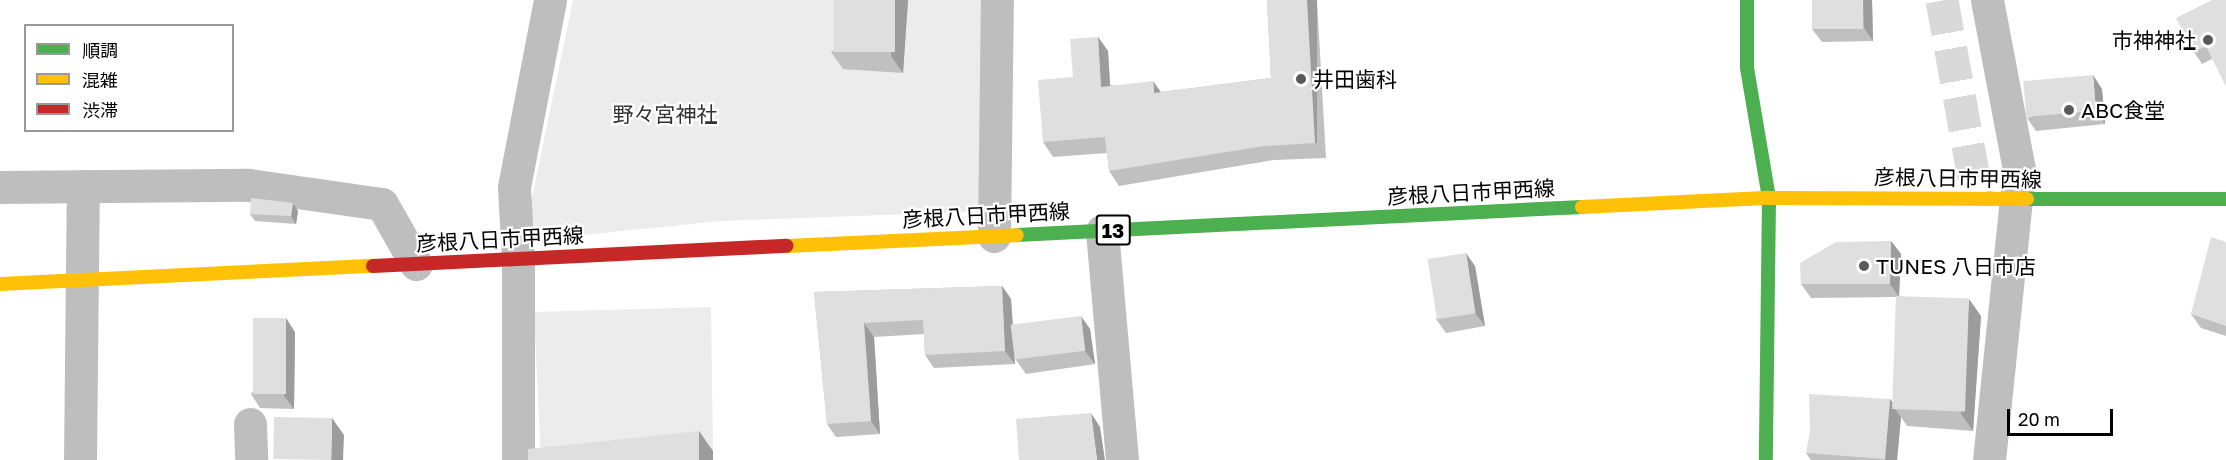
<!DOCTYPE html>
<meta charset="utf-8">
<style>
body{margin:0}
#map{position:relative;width:2226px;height:460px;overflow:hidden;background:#fff;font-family:"Golos Text","Noto Sans JP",sans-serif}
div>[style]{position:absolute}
.green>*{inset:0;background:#ececec}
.street-tunnel>*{height:33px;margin-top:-16.5px;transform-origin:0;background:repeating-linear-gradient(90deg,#d9d9d9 0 33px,transparent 0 49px)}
.street>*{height:33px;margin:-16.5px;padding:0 16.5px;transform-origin:16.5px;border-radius:16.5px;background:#bebebe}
.fast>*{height:14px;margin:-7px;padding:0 7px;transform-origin:7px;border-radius:7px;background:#4caf50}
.slow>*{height:14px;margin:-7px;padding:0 7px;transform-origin:7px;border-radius:7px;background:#ffc107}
.jam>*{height:14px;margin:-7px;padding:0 7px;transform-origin:7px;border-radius:7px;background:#c62828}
.wall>*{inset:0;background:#c0c0c0}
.shaded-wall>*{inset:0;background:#9c9c9c;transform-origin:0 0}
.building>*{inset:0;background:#dfdfdf;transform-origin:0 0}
.dots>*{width:16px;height:16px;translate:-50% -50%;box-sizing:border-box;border:3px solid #fff;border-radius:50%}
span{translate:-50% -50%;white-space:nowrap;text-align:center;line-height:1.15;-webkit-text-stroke:4.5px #fff;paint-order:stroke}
.shield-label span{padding:2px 4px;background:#fff;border:2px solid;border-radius:4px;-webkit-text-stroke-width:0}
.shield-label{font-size:20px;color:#000;font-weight:700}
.poi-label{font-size:21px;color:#000}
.right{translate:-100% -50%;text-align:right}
.left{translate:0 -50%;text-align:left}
.park-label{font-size:21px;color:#333}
.street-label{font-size:21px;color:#000}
.legend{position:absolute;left:24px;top:24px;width:210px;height:108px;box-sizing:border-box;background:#fff;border:2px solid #999;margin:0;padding:8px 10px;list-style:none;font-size:18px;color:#000}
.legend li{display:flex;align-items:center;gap:12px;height:30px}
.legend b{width:30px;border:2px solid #999}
.scale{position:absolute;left:2007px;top:409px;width:106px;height:27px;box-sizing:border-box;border:3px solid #000;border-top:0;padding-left:8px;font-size:18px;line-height:21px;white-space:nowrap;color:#000;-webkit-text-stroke:4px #fff;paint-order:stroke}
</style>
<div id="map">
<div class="green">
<i style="clip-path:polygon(573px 0,997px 0,994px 211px,722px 221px,523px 241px)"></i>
<i style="clip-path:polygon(711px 307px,713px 451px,622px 460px,541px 460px,534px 312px)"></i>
</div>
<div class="street-tunnel">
<i style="left:1942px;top:0;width:203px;rotate:79.8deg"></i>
</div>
<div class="street">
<i style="left:1987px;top:0;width:173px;rotate:79.3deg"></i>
<i style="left:2019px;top:170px;width:292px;rotate:95.9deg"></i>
<i style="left:0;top:187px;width:248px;rotate:-0.5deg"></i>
<i style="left:248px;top:185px;width:135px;rotate:8.1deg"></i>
<i style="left:382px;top:204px;width:69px;rotate:60.5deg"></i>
<i style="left:1102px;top:231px;width:230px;rotate:85deg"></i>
<i style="left:994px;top:236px;width:236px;rotate:-89.3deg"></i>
<i style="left:250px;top:424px;width:36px;rotate:88deg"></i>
<i style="left:80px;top:460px;width:274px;rotate:-89.4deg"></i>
<i style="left:518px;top:460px;width:201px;rotate:-90deg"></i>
<i style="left:518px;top:259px;width:72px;rotate:-93.2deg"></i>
<i style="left:514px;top:187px;width:190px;rotate:-79.1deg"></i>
</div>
<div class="fast">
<i style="left:1747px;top:0;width:68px;rotate:90deg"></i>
<i style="left:1747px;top:68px;width:132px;rotate:80.4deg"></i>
<i style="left:1769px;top:198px;width:262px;rotate:90.7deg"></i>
<i style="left:2027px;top:199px;width:199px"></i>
<i style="left:1017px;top:235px;width:566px;rotate:-2.84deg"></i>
</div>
<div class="slow">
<i style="left:1582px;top:207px;width:187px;rotate:-2.8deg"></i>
<i style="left:1769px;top:198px;width:258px;rotate:0.2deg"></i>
<i style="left:787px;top:246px;width:230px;rotate:-2.7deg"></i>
<i style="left:0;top:284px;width:373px;rotate:-2.8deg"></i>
</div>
<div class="jam">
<i style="left:373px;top:266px;width:414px;rotate:-2.8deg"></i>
</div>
<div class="wall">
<i style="clip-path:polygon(908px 0,903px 73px,843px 69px,831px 52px)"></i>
<i style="clip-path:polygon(1267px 0,1317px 0,1326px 158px,1274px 160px,1119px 186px,1109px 171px,1107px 153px,1053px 157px,1043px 142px,1073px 77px,1098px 37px,1108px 51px,1110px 85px,1161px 92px,1271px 78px)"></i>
<i style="clip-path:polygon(1872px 0,1873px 41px,1822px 42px,1812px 29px)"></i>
<i style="clip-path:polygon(2212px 0,2212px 59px,2202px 64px,2194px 52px)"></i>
<i style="clip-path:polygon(2102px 89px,2105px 124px,2036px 131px,2027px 118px)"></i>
<i style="clip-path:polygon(298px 211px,296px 224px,255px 221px,250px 214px)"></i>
<i style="clip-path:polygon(1891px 241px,1901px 254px,1899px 296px,1981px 316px,1973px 431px,1907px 426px,1901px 417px,1897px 460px,1811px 460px,1806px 453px,1890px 399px,1895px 406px,1896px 297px,1811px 298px,1801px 284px)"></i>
<i style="clip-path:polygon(2226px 242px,2226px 336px,2201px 328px,2191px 314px)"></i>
<i style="clip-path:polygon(1475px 266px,1485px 326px,1446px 333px,1436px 319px)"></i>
<i style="clip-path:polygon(1002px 286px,1011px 299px,1013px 325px,1090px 329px,1095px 364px,1026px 374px,1016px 360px,1013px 339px,1015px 364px,934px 368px,925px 355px,924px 334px,874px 337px,880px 434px,836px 437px,827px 424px,814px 292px)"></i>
<i style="clip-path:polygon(295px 332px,294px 409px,260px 408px,251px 394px)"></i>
</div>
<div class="shaded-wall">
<i style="clip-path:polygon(895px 0,908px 0,903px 73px,891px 56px)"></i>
<i style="left:1307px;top:0;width:10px;height:143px"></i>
<i style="clip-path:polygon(1863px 0,1872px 0,1873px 41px,1864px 28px)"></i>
<i style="clip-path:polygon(1098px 37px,1108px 51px,1111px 101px,1101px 87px)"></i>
<i style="clip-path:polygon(2093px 75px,2102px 89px,2105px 124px,2096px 111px)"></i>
<i style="clip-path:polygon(1153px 81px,1163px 95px,1154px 93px)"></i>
<i style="clip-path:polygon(293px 203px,298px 211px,296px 224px,291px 216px)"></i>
<i style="clip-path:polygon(1891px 241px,1901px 254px,1899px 297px,1890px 284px)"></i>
<i style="clip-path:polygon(1466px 253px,1475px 266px,1485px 326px,1475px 313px)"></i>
<i style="clip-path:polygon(1002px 286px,1011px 299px,1015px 364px,1005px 351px)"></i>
<i style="clip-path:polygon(1969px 299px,1981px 316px,1973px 431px,1961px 414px)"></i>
<i style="clip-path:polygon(1081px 316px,1090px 329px,1095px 364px,1085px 351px)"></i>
<i style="clip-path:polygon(286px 318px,295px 332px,294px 409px,284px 396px)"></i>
<i style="clip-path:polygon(864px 323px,874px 337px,880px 434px,871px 421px)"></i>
<i style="clip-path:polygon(1890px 399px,1897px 409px,1895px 409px,1901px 417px,1897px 460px,1886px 460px,1885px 459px)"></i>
<i style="clip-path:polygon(1091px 413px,1100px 427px,1105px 460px,1097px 460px)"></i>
<i style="clip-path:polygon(332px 418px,344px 435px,343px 460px,331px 460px)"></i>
<i style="clip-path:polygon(699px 431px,713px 451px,713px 460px,699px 460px)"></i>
</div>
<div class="building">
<i style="left:834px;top:0;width:61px;height:52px"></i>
<i style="clip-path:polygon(1267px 0,1307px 0,1315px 143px,1264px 146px,1109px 171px,1105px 137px,1043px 142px,1038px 80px,1073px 77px,1070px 39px,1098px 37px,1101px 87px,1153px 81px,1154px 93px,1271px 78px)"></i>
<i style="left:1812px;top:0;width:51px;height:29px"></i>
<i style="clip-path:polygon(2212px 0,2226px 0,2226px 87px,2206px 46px,2194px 52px,2176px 18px)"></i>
<i style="left:2093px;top:75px;width:36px;height:70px;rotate:85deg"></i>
<i style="clip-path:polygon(251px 198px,293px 203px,291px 216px,250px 214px)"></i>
<i style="clip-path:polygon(2211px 237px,2226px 242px,2226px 326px,2191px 314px)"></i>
<i style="clip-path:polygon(1891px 241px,1890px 284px,1801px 284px,1800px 263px,1836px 242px)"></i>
<i style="left:1466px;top:253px;width:61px;height:39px;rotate:81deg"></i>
<i style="clip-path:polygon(1002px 286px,1005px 351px,925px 355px,923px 320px,864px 323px,871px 421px,827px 424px,814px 292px)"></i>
<i style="left:1896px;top:296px;width:73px;height:113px;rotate:2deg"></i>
<i style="left:1081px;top:316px;width:35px;height:71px;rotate:83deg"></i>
<i style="left:253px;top:318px;width:33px;height:76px"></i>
<i style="clip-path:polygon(1809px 394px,1890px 399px,1885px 459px,1806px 453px,1810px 431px)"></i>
<i style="clip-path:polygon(1091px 413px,1097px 460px,1019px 460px,1016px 419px)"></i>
<i style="left:332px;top:418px;width:42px;height:58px;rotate:91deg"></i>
<i style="clip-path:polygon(699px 431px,699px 460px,528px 460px,528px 449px)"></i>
</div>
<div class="dots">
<i style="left:2208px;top:40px;background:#595959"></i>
<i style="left:1301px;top:79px;background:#595959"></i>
<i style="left:2069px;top:110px;background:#595959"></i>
<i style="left:1864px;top:266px;background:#595959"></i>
</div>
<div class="shield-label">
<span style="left:1113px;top:230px">13</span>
</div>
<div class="poi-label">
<span class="right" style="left:2196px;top:40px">市神神社</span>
<span class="left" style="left:1313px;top:79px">井田歯科</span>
<span class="left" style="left:2081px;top:110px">ABC食堂</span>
<span class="left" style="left:1876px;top:266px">TUNES 八日市店</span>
</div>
<div class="park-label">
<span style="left:665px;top:114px">野々宮神社</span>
</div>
<div class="street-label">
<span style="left:1958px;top:178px;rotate:1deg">彦根八日市甲西線</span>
<span style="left:1471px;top:192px;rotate:-3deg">彦根八日市甲西線</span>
<span style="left:986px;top:215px;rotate:-3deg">彦根八日市甲西線</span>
<span style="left:500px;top:239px;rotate:-3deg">彦根八日市甲西線</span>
</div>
<ul class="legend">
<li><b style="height:8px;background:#4caf50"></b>順調</li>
<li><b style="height:8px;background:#ffc107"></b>混雑</li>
<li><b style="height:8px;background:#c62828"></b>渋滞</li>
</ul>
<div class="scale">20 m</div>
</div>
